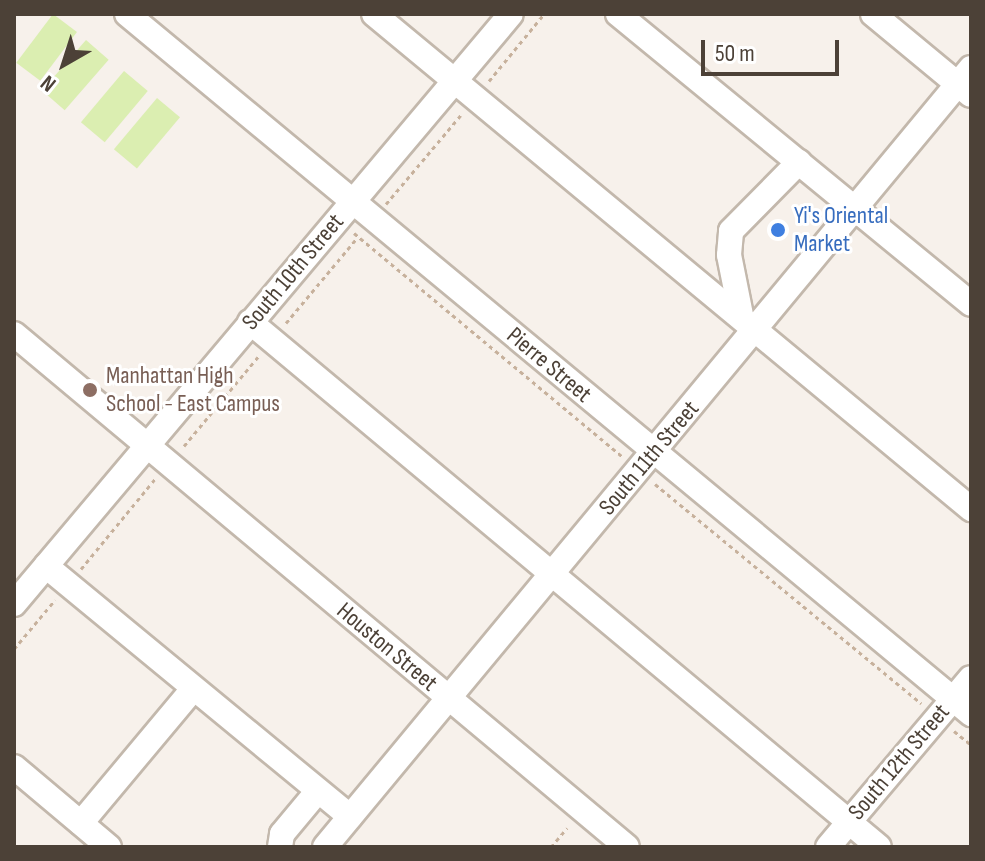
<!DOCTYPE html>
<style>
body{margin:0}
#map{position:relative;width:985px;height:861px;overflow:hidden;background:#f7f1eb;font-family:"Sofia Sans Condensed",sans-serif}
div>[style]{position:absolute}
.green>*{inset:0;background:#dbeeb1;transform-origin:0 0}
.path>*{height:3px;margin-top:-1.5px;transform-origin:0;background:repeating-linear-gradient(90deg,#c7b19c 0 4px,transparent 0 8px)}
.roads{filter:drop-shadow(2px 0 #c3b8ac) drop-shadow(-2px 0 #c3b8ac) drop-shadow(0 2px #c3b8ac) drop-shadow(0 -2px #c3b8ac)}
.minor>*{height:24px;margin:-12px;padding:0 12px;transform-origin:12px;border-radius:12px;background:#fff}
.dots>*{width:22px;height:22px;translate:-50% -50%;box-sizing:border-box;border:4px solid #fff;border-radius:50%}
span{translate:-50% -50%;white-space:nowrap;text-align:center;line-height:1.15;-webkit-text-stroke:6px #fff;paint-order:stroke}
.shop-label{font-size:24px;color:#366cbe}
.left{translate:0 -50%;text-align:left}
.street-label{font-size:24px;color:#4c4137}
.education-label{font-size:24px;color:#785e54}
.frame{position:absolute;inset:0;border:16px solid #4c4137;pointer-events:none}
.north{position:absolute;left:24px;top:24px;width:80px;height:80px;-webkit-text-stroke:6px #fff;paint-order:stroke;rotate:219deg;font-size:22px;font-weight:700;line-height:32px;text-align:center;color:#4c4137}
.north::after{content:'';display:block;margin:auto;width:28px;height:36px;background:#4c4137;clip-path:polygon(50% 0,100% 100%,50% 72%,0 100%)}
.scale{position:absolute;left:701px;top:40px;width:138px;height:36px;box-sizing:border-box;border:4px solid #4c4137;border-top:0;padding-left:10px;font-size:24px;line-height:28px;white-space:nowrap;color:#4c4137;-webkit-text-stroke:6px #fff;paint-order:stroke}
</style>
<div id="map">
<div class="green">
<i style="left:53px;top:14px;width:30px;height:61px;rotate:37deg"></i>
<i style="left:86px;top:40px;width:30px;height:67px;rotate:41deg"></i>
<i style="left:124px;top:71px;width:31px;height:67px;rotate:40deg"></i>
<i style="left:157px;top:98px;width:30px;height:67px;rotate:40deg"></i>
</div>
<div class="path">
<i style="left:489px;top:81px;width:87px;rotate:-50.6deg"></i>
<i style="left:386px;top:204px;width:116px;rotate:-49.9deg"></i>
<i style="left:354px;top:233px;width:349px;rotate:39.8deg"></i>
<i style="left:286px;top:323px;width:112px;rotate:-50.1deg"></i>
<i style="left:184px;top:446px;width:116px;rotate:-50.3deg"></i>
<i style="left:655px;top:484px;width:345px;rotate:39.5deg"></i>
<i style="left:81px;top:569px;width:117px;rotate:-50.6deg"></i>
<i style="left:14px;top:649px;width:64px;rotate:-50.1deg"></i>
<i style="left:954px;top:731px;width:22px;rotate:39deg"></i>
<i style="left:551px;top:847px;width:25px;rotate:-50deg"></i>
</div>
<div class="roads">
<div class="minor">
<i style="left:127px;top:14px;width:1097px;rotate:39.67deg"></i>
<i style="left:374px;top:14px;width:776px;rotate:39.66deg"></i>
<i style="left:618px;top:14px;width:457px;rotate:39.4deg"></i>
<i style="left:873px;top:14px;width:127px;rotate:39.6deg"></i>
<i style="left:741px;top:315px;width:61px;rotate:-101.3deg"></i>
<i style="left:729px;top:255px;width:24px;rotate:-85deg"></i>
<i style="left:731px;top:231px;width:97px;rotate:-45.4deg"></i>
<i style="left:250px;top:322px;width:819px;rotate:39.85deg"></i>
<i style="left:14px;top:334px;width:799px;rotate:39.92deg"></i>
<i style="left:46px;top:566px;width:394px;rotate:39.5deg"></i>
<i style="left:14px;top:604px;width:771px;rotate:-49.89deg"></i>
<i style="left:14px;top:767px;width:124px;rotate:40.1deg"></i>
<i style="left:81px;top:823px;width:175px;rotate:-50.1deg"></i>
<i style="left:280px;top:847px;width:13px;rotate:-81deg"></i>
<i style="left:282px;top:834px;width:55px;rotate:-50.2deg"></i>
<i style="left:325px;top:847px;width:1012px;rotate:-50.33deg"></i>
<i style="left:828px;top:847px;width:221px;rotate:-49.8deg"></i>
</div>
</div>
<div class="dots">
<i style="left:778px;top:230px;background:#3f7fe0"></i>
<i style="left:90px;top:390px;background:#8d6e63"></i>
</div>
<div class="shop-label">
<span class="left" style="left:794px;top:230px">Yi's Oriental<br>Market</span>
</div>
<div class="street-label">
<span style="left:293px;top:272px;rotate:-50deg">South 10th Street</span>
<span style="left:549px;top:365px;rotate:40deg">Pierre Street</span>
<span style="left:649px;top:458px;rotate:-50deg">South 11th Street</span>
<span style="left:387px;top:647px;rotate:40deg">Houston Street</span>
<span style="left:899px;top:762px;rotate:-50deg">South 12th Street</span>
</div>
<div class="education-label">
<span class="left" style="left:106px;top:390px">Manhattan High<br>School - East Campus</span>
</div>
<div class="frame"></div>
<div class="north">N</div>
<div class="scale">50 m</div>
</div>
